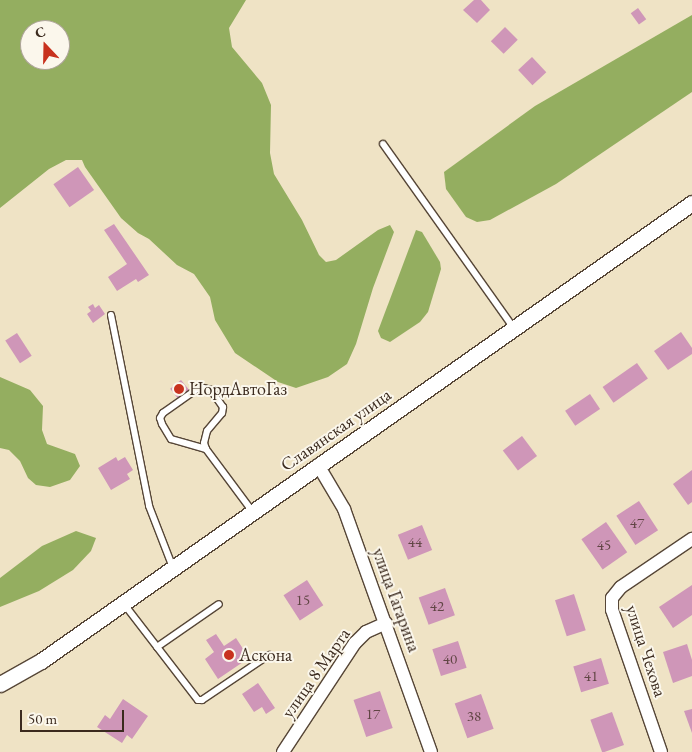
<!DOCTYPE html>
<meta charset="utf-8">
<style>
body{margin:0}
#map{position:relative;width:692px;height:752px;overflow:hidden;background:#efe3c5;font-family:"EB Garamond",serif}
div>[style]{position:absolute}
.forest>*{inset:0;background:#94ae60}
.building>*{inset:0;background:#cf96b8;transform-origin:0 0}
.roads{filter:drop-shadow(1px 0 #564637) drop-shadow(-1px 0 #564637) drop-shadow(0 1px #564637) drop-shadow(0 -1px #564637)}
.service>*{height:6px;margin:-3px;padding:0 3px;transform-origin:3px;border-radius:3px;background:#fff}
.minor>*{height:12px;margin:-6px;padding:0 6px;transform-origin:6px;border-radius:6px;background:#fff}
.tertiary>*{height:15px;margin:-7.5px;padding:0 7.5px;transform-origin:7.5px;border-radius:7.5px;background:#fff}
.dots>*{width:14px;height:14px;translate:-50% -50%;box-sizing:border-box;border:2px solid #fbf7ec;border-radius:50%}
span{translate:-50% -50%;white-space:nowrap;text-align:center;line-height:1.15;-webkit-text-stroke:4px #fbf7ec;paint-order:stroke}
.number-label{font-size:15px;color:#604544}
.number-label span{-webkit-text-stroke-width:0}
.poi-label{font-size:18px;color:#3b2a1e}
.left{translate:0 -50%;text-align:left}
.street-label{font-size:18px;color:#3b2a1e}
.north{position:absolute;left:20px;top:20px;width:50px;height:50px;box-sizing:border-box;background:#fbf7ec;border:1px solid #aea59a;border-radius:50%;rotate:339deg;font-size:14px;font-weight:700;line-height:20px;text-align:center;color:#3b2a1e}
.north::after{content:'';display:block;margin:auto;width:18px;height:22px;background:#c8321e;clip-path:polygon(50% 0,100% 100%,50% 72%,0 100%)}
.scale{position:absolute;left:20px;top:710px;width:104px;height:22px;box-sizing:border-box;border:2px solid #3b2a1e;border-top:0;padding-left:6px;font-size:15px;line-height:18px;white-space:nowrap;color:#3b2a1e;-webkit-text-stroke:4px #fbf7ec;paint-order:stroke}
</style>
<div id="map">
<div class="forest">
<i style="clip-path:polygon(evenodd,0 0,246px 0,229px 28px,232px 47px,262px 83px,271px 105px,270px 153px,274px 174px,302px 220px,319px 255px,326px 262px,336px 260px,378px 230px,390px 225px,394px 232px,373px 288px,356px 344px,347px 364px,328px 377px,296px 388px,278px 382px,235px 353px,215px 320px,210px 297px,194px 274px,177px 265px,149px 239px,138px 233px,121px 218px,85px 167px,82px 160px,66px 160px,49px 169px,0 208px,0 0,30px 30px,60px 30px,60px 60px,30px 60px,30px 30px)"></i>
<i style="clip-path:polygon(692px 15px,692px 92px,556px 184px,490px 220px,477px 222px,466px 217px,446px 189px,444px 172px,535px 106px)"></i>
<i style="clip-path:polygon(416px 230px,422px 232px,440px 262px,441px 269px,428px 312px,420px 322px,390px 342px,381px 338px,378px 331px)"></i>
<i style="clip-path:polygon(0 377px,30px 390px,43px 406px,42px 430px,47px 444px,75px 454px,80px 466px,70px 480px,50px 487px,36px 485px,28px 478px,20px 461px,9px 450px,0 448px)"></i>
<i style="clip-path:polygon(76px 531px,96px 538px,91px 551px,73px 570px,39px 591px,0 607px,0 578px,42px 546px)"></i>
</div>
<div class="building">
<i style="clip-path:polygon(474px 0,481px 0,490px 10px,477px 23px,463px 10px)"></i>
<i style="left:638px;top:8px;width:14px;height:9px;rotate:54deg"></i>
<i style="left:505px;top:27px;width:18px;height:20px;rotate:45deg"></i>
<i style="left:532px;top:57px;width:21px;height:19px;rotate:47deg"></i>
<i style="left:78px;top:167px;width:28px;height:30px;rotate:55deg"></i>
<i style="clip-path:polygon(114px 224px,149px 275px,138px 282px,136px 279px,117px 291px,108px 277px,127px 264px,104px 230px)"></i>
<i style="clip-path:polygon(93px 304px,95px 308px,99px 305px,105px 314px,93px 323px,87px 314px,91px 311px,88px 307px)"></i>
<i style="clip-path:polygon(681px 332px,692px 348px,692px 354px,668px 370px,654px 351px)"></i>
<i style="left:17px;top:333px;width:27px;height:14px;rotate:57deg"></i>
<i style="left:637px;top:363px;width:19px;height:42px;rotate:55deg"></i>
<i style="left:181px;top:380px;width:13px;height:14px;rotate:51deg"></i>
<i style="left:590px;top:394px;width:18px;height:30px;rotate:56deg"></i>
<i style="left:522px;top:436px;width:25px;height:24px;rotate:53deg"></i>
<i style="clip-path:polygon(116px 457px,118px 461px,125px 457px,133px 470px,127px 474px,130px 479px,111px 490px,98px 468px)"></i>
<i style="clip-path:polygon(692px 470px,692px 502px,688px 505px,673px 484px)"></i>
<i style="left:639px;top:501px;width:35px;height:27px;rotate:57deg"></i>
<i style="left:606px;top:522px;width:37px;height:30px;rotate:55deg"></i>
<i style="left:422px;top:525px;width:27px;height:26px;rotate:68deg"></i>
<i style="left:307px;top:580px;width:30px;height:28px;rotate:57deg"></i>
<i style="clip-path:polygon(692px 585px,692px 615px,673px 628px,659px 607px)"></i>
<i style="left:445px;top:588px;width:29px;height:28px;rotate:70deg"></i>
<i style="left:574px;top:594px;width:38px;height:20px;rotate:72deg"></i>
<i style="clip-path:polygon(216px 634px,224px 646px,236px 638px,249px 658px,218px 679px,205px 659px,214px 652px,206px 640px)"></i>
<i style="left:458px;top:641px;width:28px;height:27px;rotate:72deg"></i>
<i style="clip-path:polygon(687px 644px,692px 660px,692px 676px,673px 683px,663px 652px)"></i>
<i style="left:601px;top:658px;width:27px;height:29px;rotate:73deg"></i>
<i style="clip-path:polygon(258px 683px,275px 708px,266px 714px,262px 707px,254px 712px,242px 694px)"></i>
<i style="left:380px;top:691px;width:39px;height:28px;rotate:71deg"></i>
<i style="left:481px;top:694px;width:37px;height:28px;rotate:70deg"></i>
<i style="clip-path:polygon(123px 699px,148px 716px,132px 739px,127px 735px,122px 743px,97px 727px,105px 715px,110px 719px)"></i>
<i style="clip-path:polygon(692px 709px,692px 733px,684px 711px)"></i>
<i style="left:612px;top:712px;width:35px;height:23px;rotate:70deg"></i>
</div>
<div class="roads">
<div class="service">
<i style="left:383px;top:144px;width:226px;rotate:54.6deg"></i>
<i style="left:111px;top:315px;width:195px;rotate:78.7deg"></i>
<i style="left:149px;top:506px;width:66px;rotate:68.8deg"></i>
<i style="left:206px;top:449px;width:36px;rotate:-164deg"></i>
<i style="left:171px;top:439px;width:17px;rotate:-121deg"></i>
<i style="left:162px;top:424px;width:6px;rotate:-108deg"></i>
<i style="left:160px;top:418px;width:6px;rotate:-59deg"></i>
<i style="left:163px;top:413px;width:45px;rotate:-35.1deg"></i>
<i style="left:200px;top:387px;width:11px;rotate:15deg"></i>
<i style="left:211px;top:390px;width:21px;rotate:55deg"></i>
<i style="left:223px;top:407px;width:6px;rotate:99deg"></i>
<i style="left:222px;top:413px;width:23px;rotate:130deg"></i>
<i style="left:207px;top:431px;width:12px;rotate:104deg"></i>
<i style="left:204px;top:443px;width:6px;rotate:72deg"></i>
<i style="left:206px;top:449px;width:77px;rotate:53.4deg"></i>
<i style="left:124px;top:604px;width:121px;rotate:52.4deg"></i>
<i style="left:198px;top:700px;width:4px"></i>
<i style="left:202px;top:700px;width:81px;rotate:-33.9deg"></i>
<i style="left:157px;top:647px;width:75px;rotate:-34.7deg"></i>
</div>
<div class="minor">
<i style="left:318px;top:465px;width:51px;rotate:59.4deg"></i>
<i style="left:344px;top:509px;width:258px;rotate:70.3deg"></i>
<i style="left:283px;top:752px;width:131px;rotate:-56.6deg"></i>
<i style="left:355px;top:643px;width:16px;rotate:-45deg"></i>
<i style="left:366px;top:632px;width:22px;rotate:-24deg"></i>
<i style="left:661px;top:752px;width:150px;rotate:-109deg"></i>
<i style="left:612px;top:610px;width:12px;rotate:-90deg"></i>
<i style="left:612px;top:598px;width:14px;rotate:-51deg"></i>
<i style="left:621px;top:587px;width:86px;rotate:-34.1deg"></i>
</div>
<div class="tertiary">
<i style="left:0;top:684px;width:47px;rotate:-29.3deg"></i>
<i style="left:41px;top:661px;width:796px;rotate:-35.13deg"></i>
</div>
</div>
<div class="dots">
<i style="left:179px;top:389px;background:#c8321e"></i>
<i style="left:229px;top:655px;background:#c8321e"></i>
</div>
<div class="number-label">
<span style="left:637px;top:523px">47</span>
<span style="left:415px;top:542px">44</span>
<span style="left:604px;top:545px">45</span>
<span style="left:303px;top:600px">15</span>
<span style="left:437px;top:606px">42</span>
<span style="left:450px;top:659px">40</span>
<span style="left:591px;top:676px">41</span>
<span style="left:373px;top:714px">17</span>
<span style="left:474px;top:716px">38</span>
</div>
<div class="poi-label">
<span class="left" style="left:189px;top:389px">НордАвтоГаз</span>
<span class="left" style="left:239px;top:655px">Аскона</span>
</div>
<div class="street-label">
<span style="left:336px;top:430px;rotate:-35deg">Славянская улица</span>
<span style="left:396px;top:600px;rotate:70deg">улица Гагарина</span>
<span style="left:646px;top:651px;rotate:72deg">улица Чехова</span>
<span style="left:316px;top:673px;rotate:-55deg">улица 8 Марта</span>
</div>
<div class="north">С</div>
<div class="scale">50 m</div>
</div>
